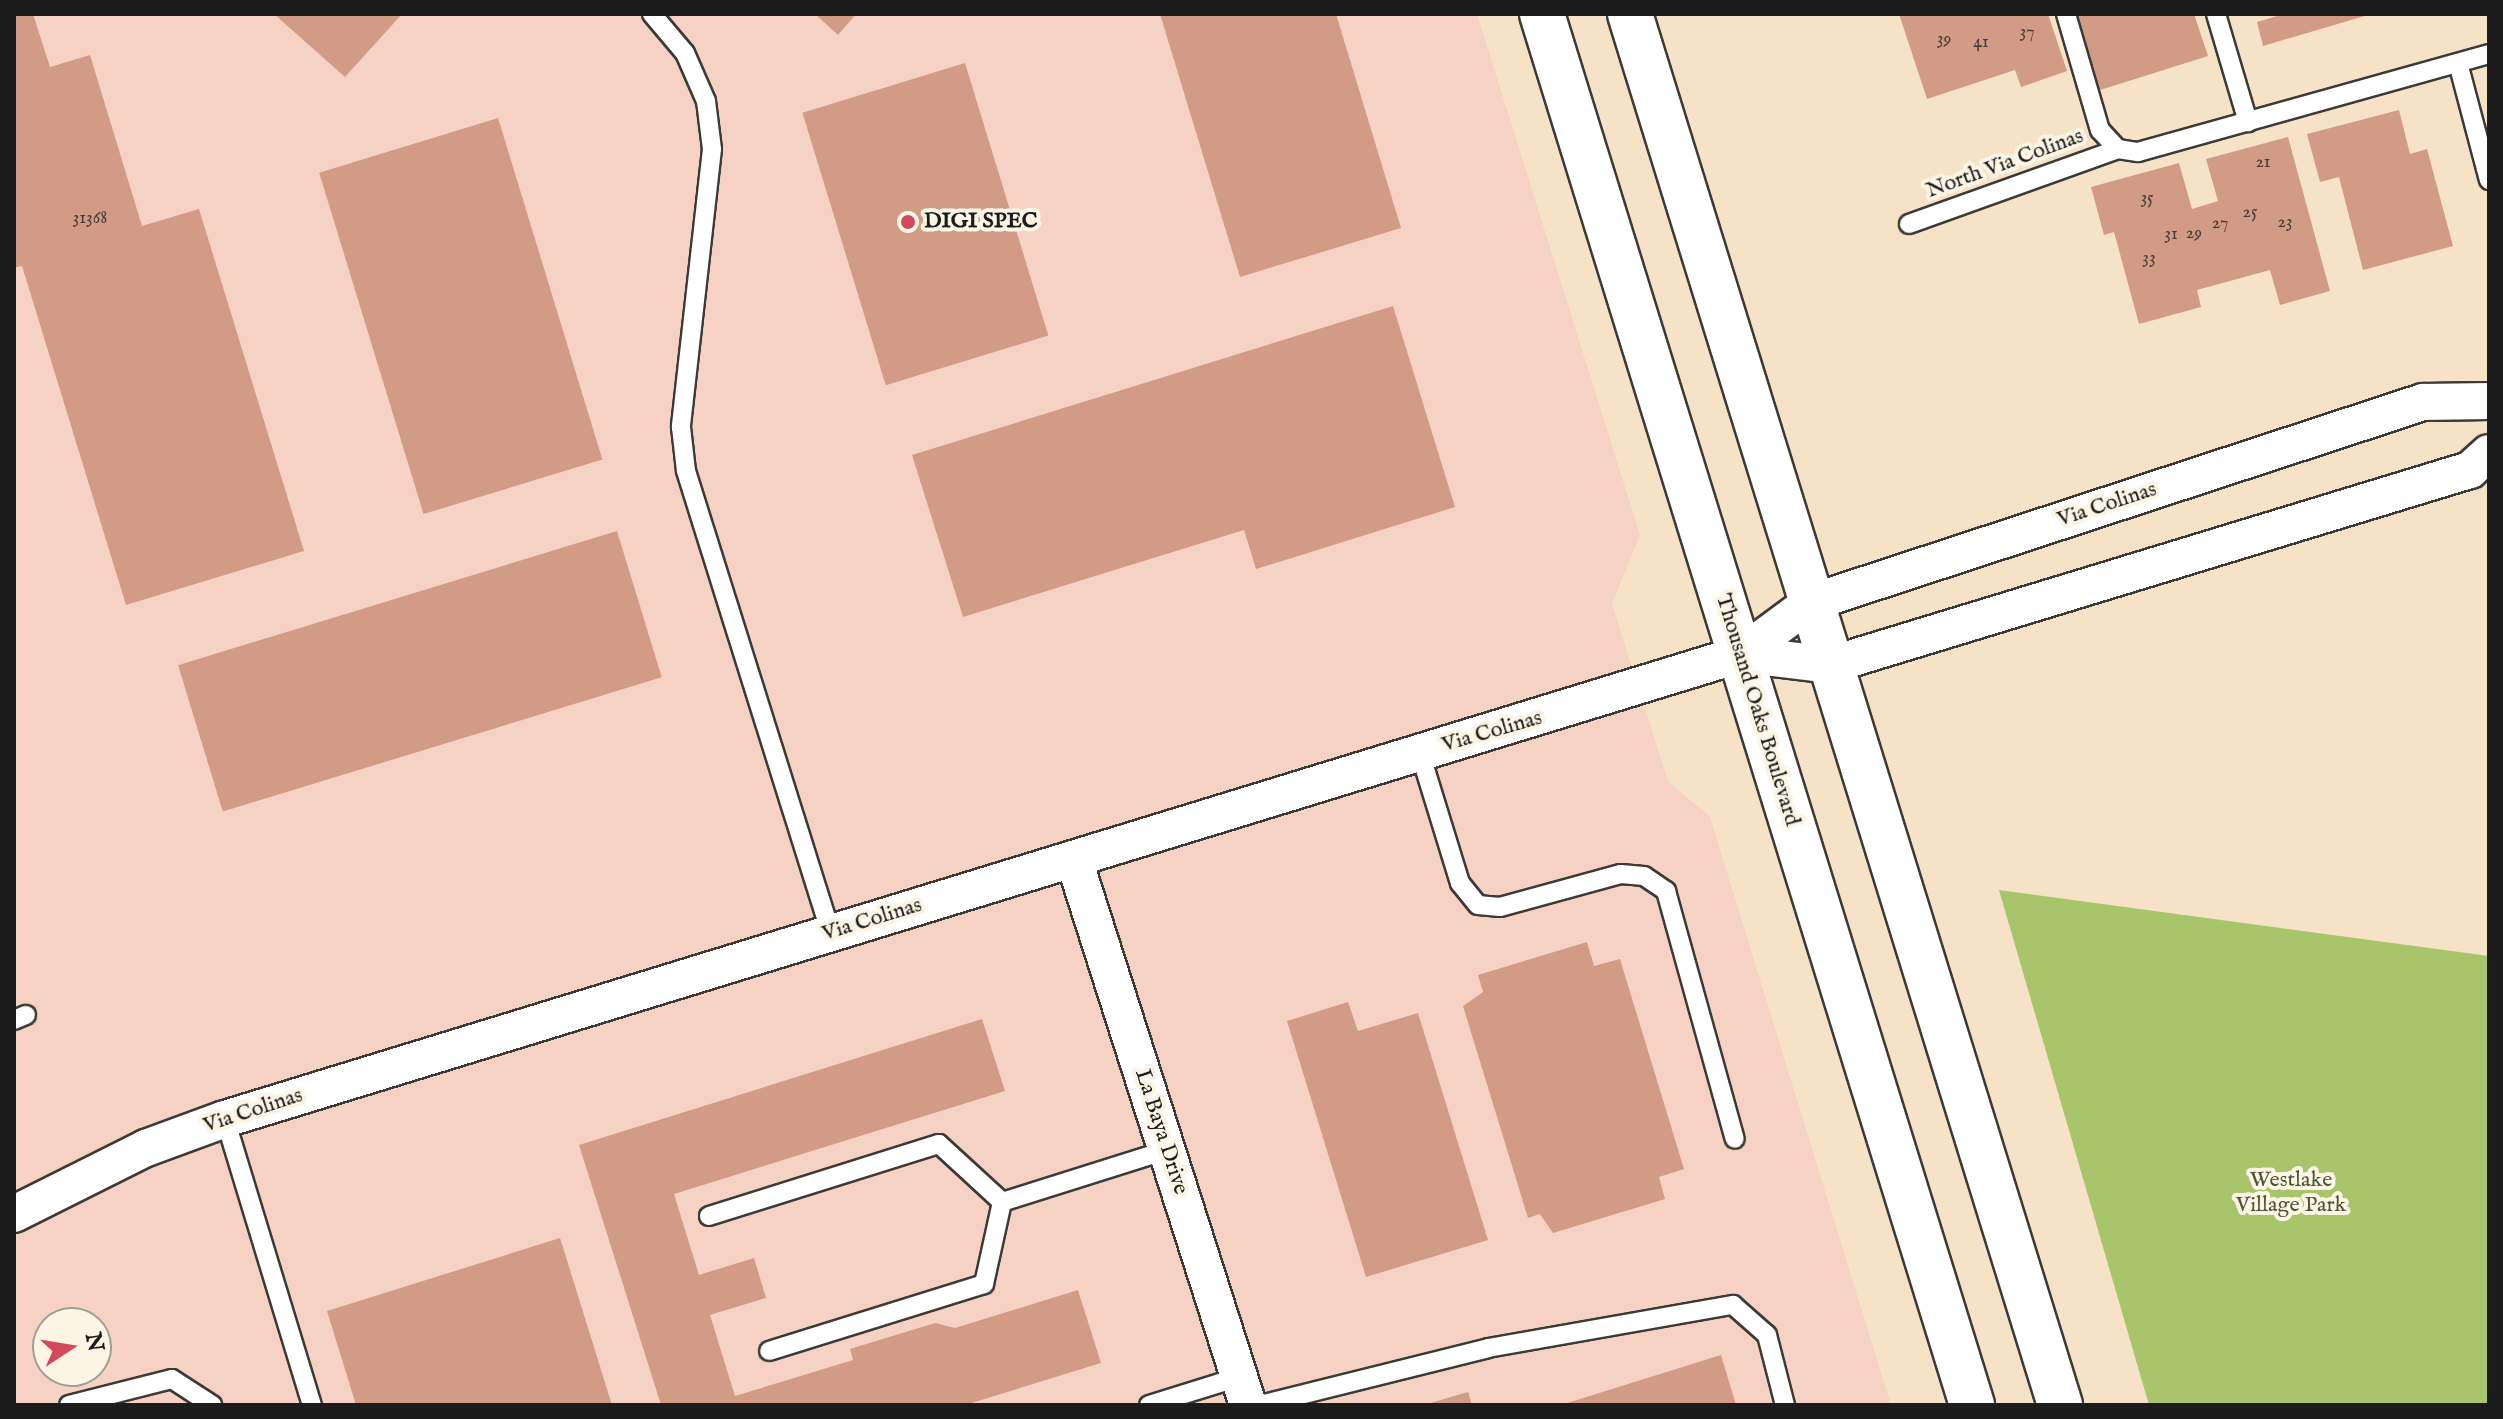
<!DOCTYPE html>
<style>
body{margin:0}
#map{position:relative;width:2503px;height:1419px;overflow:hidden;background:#f6e2c7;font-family:"IM FELL English",serif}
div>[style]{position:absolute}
.built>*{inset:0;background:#f6d2c5}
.green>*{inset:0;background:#a9c56b}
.building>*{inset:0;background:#d29b86;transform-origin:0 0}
.roads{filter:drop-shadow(2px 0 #3d3a36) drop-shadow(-2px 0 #3d3a36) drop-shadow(0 2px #3d3a36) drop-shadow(0 -2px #3d3a36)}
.lane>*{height:18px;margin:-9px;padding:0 9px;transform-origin:9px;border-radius:9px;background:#fff}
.street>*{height:36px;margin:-18px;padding:0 18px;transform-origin:18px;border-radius:18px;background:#fff}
.secondary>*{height:44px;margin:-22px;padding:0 22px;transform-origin:22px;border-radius:22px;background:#fff}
.dots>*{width:22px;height:22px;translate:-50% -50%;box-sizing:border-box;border:4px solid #fcf5e5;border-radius:50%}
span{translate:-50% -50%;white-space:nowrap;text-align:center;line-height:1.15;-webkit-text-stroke:8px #fcf5e5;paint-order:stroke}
.number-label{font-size:18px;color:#4a3c36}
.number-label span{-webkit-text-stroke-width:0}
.street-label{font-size:22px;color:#1c1c1c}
.poi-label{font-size:22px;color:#1c1c1c;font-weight:700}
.left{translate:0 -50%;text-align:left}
.park-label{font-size:22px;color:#4d5738}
.frame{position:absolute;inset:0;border:16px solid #1c1c1c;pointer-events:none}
.north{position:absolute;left:32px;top:1307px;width:80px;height:80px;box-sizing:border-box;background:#fcf5e5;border:2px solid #a29e95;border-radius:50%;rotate:78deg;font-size:22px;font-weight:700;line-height:32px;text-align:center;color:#1c1c1c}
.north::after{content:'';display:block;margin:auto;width:28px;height:36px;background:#d1495b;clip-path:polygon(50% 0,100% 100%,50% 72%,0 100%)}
</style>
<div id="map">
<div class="built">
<i style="clip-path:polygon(evenodd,14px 14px,1477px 14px,1640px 535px,1612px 604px,1668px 781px,1710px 817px,1891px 1405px,14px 1405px,14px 14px,48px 1323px,96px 1323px,96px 1371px,48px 1371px,48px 1323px)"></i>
</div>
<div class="green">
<i style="clip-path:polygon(1999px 890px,2489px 956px,2489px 1405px,2149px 1405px)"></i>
</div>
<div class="building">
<i style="clip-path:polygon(14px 14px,33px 14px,50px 67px,90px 55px,142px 226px,199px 209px,304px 551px,126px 605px,22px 266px,14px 268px)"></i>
<i style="clip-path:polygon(274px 14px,402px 14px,345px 77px)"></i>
<i style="clip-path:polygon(815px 14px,856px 14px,838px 35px)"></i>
<i style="clip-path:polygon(1160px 14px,1336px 14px,1401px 228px,1240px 277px)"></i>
<i style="clip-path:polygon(1899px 14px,2048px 14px,2067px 71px,2021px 87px,2015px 70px,1927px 99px)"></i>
<i style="clip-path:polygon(2072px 14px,2194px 14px,2208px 56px,2097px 91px)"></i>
<i style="clip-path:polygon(2284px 14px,2368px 14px,2368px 15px,2263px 46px,2257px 22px)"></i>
<i style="left:965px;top:63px;width:285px;height:170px;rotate:73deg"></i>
<i style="clip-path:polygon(2399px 110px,2410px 154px,2427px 149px,2453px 246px,2363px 270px,2339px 177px,2320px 182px,2307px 134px)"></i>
<i style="left:498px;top:118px;width:357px;height:187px;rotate:73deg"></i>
<i style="clip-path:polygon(2288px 137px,2330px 291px,2280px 305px,2270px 270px,2197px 290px,2201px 307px,2139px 324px,2114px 232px,2104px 235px,2091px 187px,2179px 163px,2192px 209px,2218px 201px,2206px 159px)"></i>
<i style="clip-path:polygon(1393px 306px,1455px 507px,1256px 569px,1244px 530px,963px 617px,912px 455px)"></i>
<i style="left:617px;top:531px;width:153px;height:459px;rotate:73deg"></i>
<i style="clip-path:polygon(1587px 942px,1594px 966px,1620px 959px,1684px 1169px,1659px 1177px,1665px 1199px,1553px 1233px,1540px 1214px,1528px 1218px,1463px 1006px,1483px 992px,1478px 975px)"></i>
<i style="clip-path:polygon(1348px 1002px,1358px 1031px,1418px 1013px,1488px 1240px,1366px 1277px,1287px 1021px)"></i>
<i style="clip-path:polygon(982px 1019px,1005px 1091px,674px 1194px,699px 1275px,754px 1258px,766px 1298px,710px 1315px,735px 1396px,853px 1360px,850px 1349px,935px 1323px,955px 1328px,1078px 1290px,1101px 1363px,965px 1405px,661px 1405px,579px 1145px)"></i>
<i style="clip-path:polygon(560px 1238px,612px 1405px,356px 1405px,327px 1311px)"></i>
<i style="clip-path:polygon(1721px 1355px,1736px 1405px,1564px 1405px,1564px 1404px)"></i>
<i style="clip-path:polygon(1468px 1392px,1472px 1405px,1427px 1405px,1427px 1404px)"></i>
</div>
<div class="roads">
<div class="lane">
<i style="left:652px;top:14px;width:51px;rotate:49.8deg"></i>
<i style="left:685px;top:53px;width:52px;rotate:66.4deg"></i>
<i style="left:706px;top:101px;width:48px;rotate:82.9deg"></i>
<i style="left:712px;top:149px;width:280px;rotate:96.4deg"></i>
<i style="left:681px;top:427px;width:44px;rotate:83.5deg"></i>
<i style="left:686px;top:471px;width:484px;rotate:72.6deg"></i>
<i style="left:2066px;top:14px;width:121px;rotate:73.7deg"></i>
<i style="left:2100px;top:130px;width:26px;rotate:47deg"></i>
<i style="left:2118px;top:149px;width:20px;rotate:9deg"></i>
<i style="left:2138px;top:152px;width:364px;rotate:-15.6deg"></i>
<i style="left:2216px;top:14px;width:113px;rotate:73.5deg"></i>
<i style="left:2458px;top:63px;width:121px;rotate:75.2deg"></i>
<i style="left:1909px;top:224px;width:222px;rotate:-19.7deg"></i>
<i style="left:1420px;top:753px;width:136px;rotate:72.9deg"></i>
<i style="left:1460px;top:883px;width:28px;rotate:51deg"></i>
<i style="left:1478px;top:905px;width:22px;rotate:5deg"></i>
<i style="left:1500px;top:907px;width:125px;rotate:-15.3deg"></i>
<i style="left:1621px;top:874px;width:23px;rotate:5deg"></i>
<i style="left:1644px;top:876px;width:27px;rotate:34deg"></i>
<i style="left:1666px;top:891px;width:257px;rotate:74.5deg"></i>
<i style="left:14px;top:1020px;width:13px;rotate:-23deg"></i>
<i style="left:225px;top:1119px;width:299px;rotate:73.1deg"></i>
<i style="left:1002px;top:1202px;width:173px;rotate:-17.5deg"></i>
<i style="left:709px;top:1216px;width:241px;rotate:-17.4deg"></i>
<i style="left:939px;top:1144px;width:86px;rotate:42.6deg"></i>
<i style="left:1002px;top:1202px;width:84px;rotate:102.4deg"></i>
<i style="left:984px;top:1284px;width:225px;rotate:162.7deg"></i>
<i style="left:69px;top:1405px;width:106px;rotate:-14.2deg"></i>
<i style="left:172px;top:1379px;width:48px;rotate:33deg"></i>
<i style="left:1149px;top:1405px;width:94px;rotate:-17.3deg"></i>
<i style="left:1260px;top:1405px;width:235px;rotate:-14deg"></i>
<i style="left:1488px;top:1348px;width:249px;rotate:-10deg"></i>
<i style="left:1733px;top:1305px;width:45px;rotate:41.4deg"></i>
<i style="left:1767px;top:1335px;width:72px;rotate:75.6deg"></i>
</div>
<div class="street">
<i style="left:1741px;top:654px;width:90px;rotate:7deg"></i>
<i style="left:1830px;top:665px;width:669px;rotate:-16.95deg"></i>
<i style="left:2470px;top:470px;width:25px;rotate:-42deg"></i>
<i style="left:1074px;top:860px;width:572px;rotate:72.29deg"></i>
<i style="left:14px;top:1214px;width:148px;rotate:-26.6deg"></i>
<i style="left:146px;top:1148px;width:84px;rotate:-20.2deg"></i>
<i style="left:225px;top:1119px;width:1586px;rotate:-17.05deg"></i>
<i style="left:1741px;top:654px;width:86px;rotate:-36.5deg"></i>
<i style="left:1810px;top:603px;width:645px;rotate:-18.15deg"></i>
<i style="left:2423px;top:402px;width:66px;rotate:-0.9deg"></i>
</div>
<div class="secondary">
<i style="left:1542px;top:14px;width:1456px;rotate:72.82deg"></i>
<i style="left:1630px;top:14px;width:1456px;rotate:72.82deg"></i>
</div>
</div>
<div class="dots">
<i style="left:908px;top:222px;background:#d1495b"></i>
</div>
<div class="number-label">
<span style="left:2027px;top:33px">37</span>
<span style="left:1944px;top:40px">39</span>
<span style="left:1981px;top:43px">41</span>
<span style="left:2263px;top:163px">21</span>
<span style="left:2147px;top:199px">35</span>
<span style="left:2250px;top:213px">25</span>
<span style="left:90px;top:219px">31368</span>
<span style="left:2285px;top:223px">23</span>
<span style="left:2220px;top:224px">27</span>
<span style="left:2194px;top:234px">29</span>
<span style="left:2171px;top:235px">31</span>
<span style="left:2149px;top:259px">33</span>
</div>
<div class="street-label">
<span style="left:2005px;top:164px;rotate:-20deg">North Via Colinas</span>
<span style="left:2107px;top:505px;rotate:-18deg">Via Colinas</span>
<span style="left:1757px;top:710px;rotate:73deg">Thousand Oaks Boulevard</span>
<span style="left:1492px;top:732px;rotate:-16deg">Via Colinas</span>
<span style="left:872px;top:920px;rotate:-17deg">Via Colinas</span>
<span style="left:253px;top:1111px;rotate:-18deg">Via Colinas</span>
<span style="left:1161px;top:1132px;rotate:72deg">La Baya Drive</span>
</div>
<div class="poi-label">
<span class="left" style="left:924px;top:222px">DIGI SPEC</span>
</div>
<div class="park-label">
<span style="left:2291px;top:1193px">Westlake<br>Village Park</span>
</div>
<div class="frame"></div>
<div class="north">N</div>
</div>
